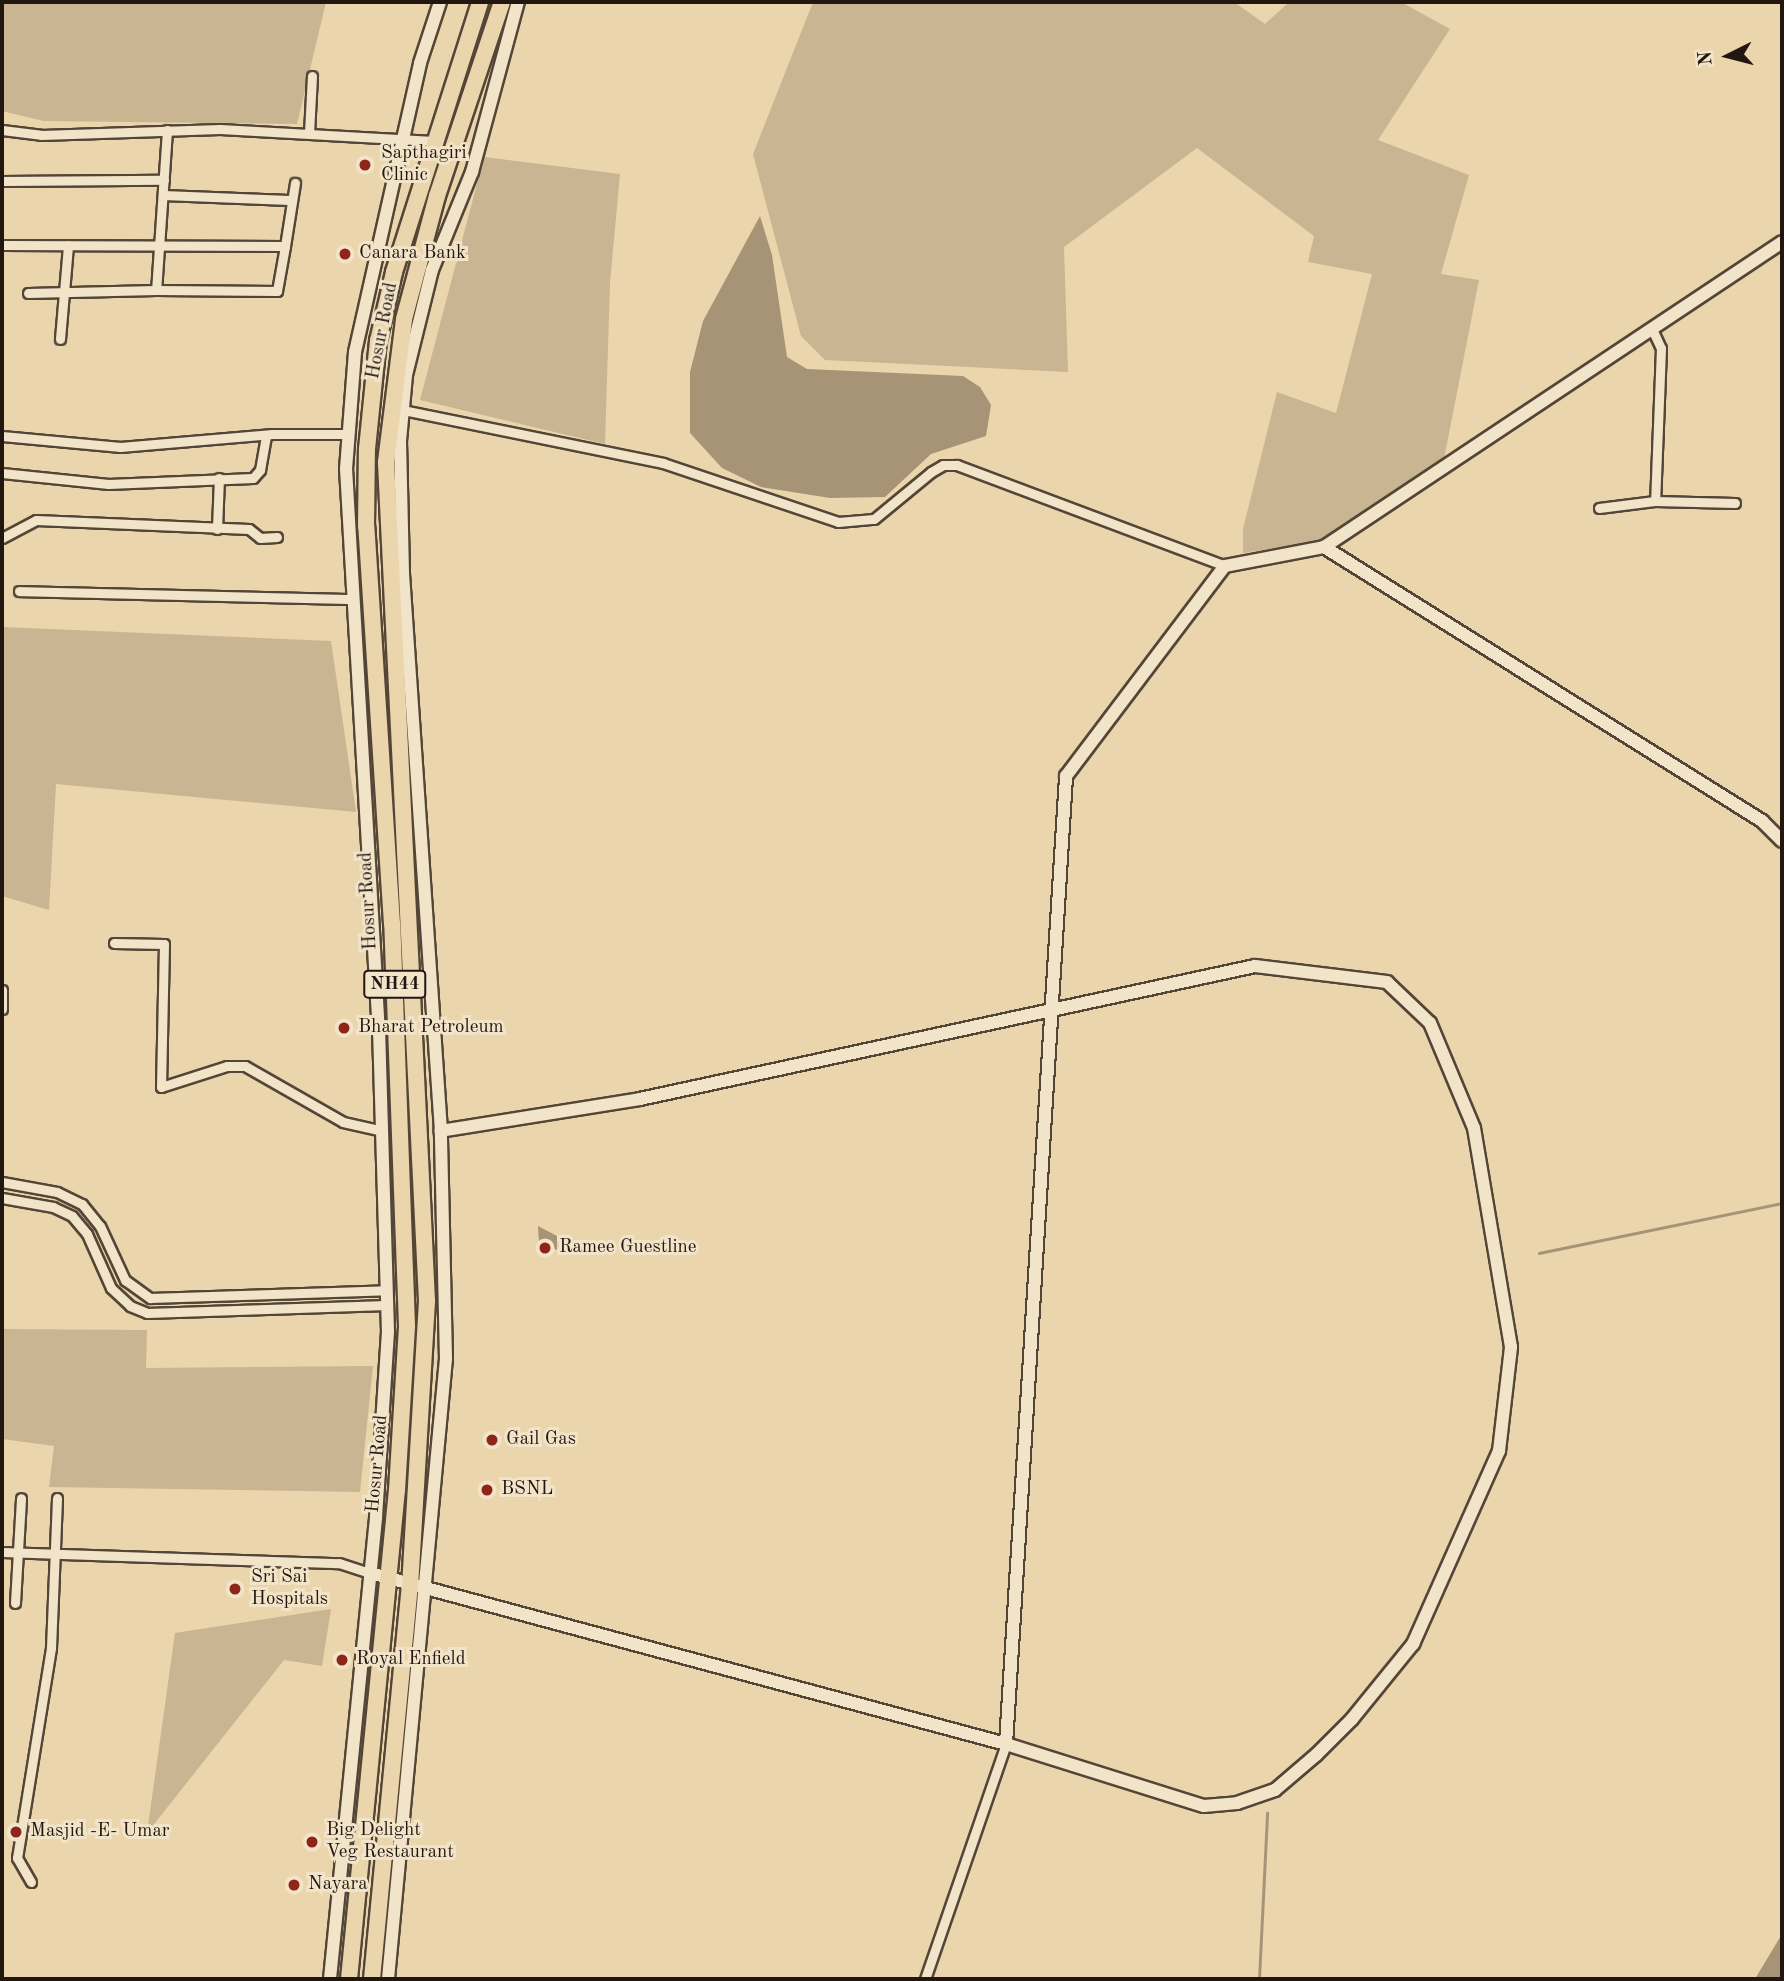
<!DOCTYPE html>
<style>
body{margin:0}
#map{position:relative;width:1784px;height:1981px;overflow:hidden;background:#ebd5ac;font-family:"Old Standard TT",serif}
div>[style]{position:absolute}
.green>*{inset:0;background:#c9b591}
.water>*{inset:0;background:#a79477}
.stream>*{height:2.5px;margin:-1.25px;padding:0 1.25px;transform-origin:1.25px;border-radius:1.25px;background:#a79477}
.roads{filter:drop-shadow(2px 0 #544637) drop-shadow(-2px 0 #544637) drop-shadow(0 2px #544637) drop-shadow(0 -2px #544637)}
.street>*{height:9px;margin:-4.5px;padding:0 4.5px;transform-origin:4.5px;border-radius:4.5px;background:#f2e4c9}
.secondary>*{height:12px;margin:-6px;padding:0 6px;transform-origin:6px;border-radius:6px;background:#f2e4c9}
.highway>*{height:16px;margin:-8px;padding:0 8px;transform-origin:8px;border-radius:8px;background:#ebd5ac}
.dots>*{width:19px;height:19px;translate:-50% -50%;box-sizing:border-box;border:4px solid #f2e4c9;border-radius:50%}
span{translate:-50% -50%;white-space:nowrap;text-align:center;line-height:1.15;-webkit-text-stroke:6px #f2e4c9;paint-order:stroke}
.shield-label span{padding:2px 5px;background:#f2e4c9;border:2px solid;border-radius:5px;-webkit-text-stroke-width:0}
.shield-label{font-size:18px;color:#221610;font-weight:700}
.poi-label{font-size:19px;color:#221610}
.left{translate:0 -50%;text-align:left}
.street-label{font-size:19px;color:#221610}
.frame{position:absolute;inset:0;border:4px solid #221610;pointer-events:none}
.north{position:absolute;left:1693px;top:21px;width:70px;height:70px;-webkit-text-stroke:5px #f2e4c9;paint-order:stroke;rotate:264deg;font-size:19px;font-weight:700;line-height:28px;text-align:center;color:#221610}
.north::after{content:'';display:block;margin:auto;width:24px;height:32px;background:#221610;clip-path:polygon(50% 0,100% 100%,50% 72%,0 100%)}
</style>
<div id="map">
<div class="green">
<i style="clip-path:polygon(2px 2px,326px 2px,297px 124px,44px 121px,2px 111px)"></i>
<i style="clip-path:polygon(813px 2px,1234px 2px,1265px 24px,1289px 2px,1401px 2px,1450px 29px,1378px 140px,1469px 175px,1441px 274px,1479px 280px,1444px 459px,1321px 541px,1243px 553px,1243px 529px,1277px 392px,1336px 413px,1372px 274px,1308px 262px,1314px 236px,1197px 148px,1064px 247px,1068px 372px,825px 360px,801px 336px,753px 154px)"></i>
<i style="clip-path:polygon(484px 157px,620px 174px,610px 283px,605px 444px,420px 400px)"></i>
<i style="clip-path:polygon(2px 627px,331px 641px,356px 812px,56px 784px,49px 910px,2px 896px)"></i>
<i style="clip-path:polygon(2px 1329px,147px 1330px,146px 1368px,373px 1366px,360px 1492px,49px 1487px,54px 1446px,2px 1439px)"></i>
<i style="clip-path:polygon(331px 1609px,322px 1666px,284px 1660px,147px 1833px,175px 1633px)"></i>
</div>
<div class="water">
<i style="clip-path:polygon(760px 216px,772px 255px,787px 357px,807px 369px,963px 376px,980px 387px,991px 405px,986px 436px,931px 454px,885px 497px,830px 498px,761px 487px,722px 468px,690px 433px,690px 372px,703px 321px)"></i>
<i style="clip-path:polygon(538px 1226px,557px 1236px,557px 1250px,539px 1242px)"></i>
<i style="clip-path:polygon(1782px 1934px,1782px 1979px,1755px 1979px)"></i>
</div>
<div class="stream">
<i style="left:1539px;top:1253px;width:248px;rotate:-11.6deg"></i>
<i style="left:1259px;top:1979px;width:166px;rotate:-87.2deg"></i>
</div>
<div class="roads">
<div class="street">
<i style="left:2px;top:130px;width:39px;rotate:7deg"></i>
<i style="left:41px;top:135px;width:179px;rotate:-1.9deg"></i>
<i style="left:220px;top:129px;width:214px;rotate:3.2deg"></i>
<i style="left:167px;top:130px;width:160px;rotate:93.9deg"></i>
<i style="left:156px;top:290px;width:121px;rotate:0.5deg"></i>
<i style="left:277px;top:291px;width:46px;rotate:-79.9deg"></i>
<i style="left:309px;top:133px;width:57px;rotate:-87deg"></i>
<i style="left:2px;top:181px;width:162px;rotate:-0.4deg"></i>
<i style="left:163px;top:195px;width:126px;rotate:2.3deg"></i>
<i style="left:2px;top:245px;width:283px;rotate:0.2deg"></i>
<i style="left:285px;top:246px;width:64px;rotate:-81deg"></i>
<i style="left:28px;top:293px;width:128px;rotate:-1.3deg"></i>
<i style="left:1652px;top:329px;width:21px;rotate:65deg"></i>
<i style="left:1661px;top:348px;width:153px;rotate:92.2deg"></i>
<i style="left:60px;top:339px;width:94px;rotate:-85.1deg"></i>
<i style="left:403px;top:410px;width:265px;rotate:11.5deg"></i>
<i style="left:663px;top:463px;width:185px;rotate:18.6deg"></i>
<i style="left:838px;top:522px;width:36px;rotate:-5deg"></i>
<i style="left:874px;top:519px;width:74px;rotate:-39.5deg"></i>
<i style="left:931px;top:472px;width:14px;rotate:-30deg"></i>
<i style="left:943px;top:465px;width:14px"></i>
<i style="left:957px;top:465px;width:286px;rotate:20.6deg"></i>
<i style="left:2px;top:436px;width:119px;rotate:5.3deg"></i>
<i style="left:120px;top:447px;width:153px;rotate:-4.9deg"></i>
<i style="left:272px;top:434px;width:77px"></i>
<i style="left:2px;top:473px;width:107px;rotate:5.9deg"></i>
<i style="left:108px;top:484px;width:145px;rotate:-2.4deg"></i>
<i style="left:253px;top:478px;width:11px;rotate:-49deg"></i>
<i style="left:260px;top:470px;width:34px;rotate:-80deg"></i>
<i style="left:1599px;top:508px;width:56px;rotate:-7.1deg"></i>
<i style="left:1655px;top:501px;width:80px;rotate:1.4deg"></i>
<i style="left:217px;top:529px;width:51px;rotate:-87.8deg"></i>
<i style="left:2px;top:538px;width:38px;rotate:-28deg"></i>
<i style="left:36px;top:520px;width:213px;rotate:2.4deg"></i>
<i style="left:249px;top:529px;width:14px;rotate:39deg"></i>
<i style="left:260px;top:538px;width:17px;rotate:-3deg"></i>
<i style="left:19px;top:591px;width:334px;rotate:1.4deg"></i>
<i style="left:114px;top:943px;width:50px;rotate:1.1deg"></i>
<i style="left:164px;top:944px;width:143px;rotate:91.2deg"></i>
<i style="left:161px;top:1087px;width:69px;rotate:-17.7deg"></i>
<i style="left:227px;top:1066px;width:18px"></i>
<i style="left:245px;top:1066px;width:113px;rotate:29.7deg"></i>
<i style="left:343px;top:1122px;width:41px;rotate:12.7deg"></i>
<i style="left:2px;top:990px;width:19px;rotate:90deg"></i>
<i style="left:2px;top:1182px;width:56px;rotate:10.3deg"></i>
<i style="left:57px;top:1192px;width:28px;rotate:26deg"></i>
<i style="left:82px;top:1204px;width:28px;rotate:51deg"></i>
<i style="left:100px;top:1226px;width:60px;rotate:65.2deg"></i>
<i style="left:125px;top:1280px;width:31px;rotate:36deg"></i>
<i style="left:150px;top:1298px;width:237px;rotate:-1.9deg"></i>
<i style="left:2px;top:1198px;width:52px;rotate:10deg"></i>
<i style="left:53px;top:1207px;width:21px;rotate:25deg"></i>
<i style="left:72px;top:1216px;width:23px;rotate:50deg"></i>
<i style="left:87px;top:1234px;width:59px;rotate:66deg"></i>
<i style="left:111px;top:1288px;width:26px;rotate:43deg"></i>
<i style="left:130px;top:1306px;width:18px;rotate:22deg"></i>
<i style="left:147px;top:1313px;width:240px;rotate:-1.9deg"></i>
<i style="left:2px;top:1552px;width:337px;rotate:1.9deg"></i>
<i style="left:339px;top:1563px;width:33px;rotate:18deg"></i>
<i style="left:15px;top:1603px;width:105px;rotate:-86.7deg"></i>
<i style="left:31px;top:1882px;width:28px;rotate:-120deg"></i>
<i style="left:17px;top:1858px;width:213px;rotate:-80.8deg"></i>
<i style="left:51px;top:1648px;width:150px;rotate:-87.7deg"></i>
<i style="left:925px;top:1979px;width:249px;rotate:-71deg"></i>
</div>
<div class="secondary">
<i style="left:1324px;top:547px;width:550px;rotate:-33.66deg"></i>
<i style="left:370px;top:1573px;width:659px;rotate:15.05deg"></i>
<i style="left:1006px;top:1744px;width:207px;rotate:17.4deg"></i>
<i style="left:1204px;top:1806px;width:33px;rotate:-5deg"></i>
<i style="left:1237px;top:1803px;width:40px;rotate:-18.9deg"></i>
<i style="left:1275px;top:1790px;width:54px;rotate:-40.5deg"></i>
<i style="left:1316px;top:1755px;width:51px;rotate:-45deg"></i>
<i style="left:1352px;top:1719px;width:97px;rotate:-50.9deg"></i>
<i style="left:1413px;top:1644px;width:211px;rotate:-66deg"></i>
<i style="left:1499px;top:1451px;width:105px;rotate:-83.4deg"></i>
<i style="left:1511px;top:1347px;width:222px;rotate:-99.6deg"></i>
<i style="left:1474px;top:1128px;width:114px;rotate:-112.7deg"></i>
<i style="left:1430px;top:1023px;width:59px;rotate:-136.4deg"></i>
<i style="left:1387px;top:982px;width:133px;rotate:-173.1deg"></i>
<i style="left:1255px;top:966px;width:629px;rotate:167.8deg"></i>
<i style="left:640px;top:1099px;width:202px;rotate:170.9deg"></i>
<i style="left:1006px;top:1744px;width:970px;rotate:-86.45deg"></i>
<i style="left:1066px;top:776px;width:263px;rotate:-52.9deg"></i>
<i style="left:1225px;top:566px;width:101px;rotate:-10.9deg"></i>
<i style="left:1324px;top:547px;width:517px;rotate:32.03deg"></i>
<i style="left:1762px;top:821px;width:28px;rotate:45deg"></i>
<i style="left:330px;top:1979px;width:464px;rotate:-84.3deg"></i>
<i style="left:376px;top:1517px;width:185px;rotate:-86.3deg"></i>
<i style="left:388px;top:1332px;width:298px;rotate:-91.7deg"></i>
<i style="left:379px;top:1034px;width:566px;rotate:-93.34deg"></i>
<i style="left:346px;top:469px;width:117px;rotate:-85.6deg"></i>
<i style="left:355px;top:352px;width:296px;rotate:-77.3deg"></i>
<i style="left:420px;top:63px;width:64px;rotate:-71.8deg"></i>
<i style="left:388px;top:1979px;width:623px;rotate:-84.66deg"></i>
<i style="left:446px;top:1359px;width:228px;rotate:-91.3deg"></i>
<i style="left:441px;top:1131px;width:559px;rotate:-93.9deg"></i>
<i style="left:403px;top:573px;width:132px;rotate:-91.3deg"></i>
<i style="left:400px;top:441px;width:66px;rotate:-84.8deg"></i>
<i style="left:406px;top:375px;width:108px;rotate:-76.1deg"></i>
<i style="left:432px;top:270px;width:106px;rotate:-67.8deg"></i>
<i style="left:472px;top:172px;width:176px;rotate:-74.9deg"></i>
</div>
<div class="highway">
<i style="left:349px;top:1979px;width:491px;rotate:-84.4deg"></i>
<i style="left:397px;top:1490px;width:164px;rotate:-86.5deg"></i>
<i style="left:407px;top:1326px;width:402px;rotate:-92.1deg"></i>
<i style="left:392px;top:924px;width:399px;rotate:-93.7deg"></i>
<i style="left:366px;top:526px;width:77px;rotate:-89.3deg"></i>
<i style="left:367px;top:449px;width:109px;rotate:-84.2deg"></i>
<i style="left:378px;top:341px;width:71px;rotate:-76.9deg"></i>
<i style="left:394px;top:272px;width:283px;rotate:-72.3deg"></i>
<i style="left:372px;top:1979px;width:394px;rotate:-84.5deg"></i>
<i style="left:410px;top:1587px;width:287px;rotate:-86.6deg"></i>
<i style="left:427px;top:1301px;width:840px;rotate:-92.8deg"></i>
<i style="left:386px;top:462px;width:144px;rotate:-82.8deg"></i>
<i style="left:404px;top:319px;width:127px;rotate:-75deg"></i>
<i style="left:437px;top:196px;width:205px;rotate:-71.5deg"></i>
</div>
</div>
<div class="dots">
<i style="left:365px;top:165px;background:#8f2418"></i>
<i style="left:345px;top:254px;background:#8f2418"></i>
<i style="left:344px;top:1028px;background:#8f2418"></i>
<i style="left:545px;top:1248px;background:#8f2418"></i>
<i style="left:492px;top:1440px;background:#8f2418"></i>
<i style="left:487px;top:1490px;background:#8f2418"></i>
<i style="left:235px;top:1589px;background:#8f2418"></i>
<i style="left:342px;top:1660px;background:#8f2418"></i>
<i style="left:16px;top:1832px;background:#8f2418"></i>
<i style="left:312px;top:1842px;background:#8f2418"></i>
<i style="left:294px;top:1885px;background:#8f2418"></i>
</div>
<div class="shield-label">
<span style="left:395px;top:984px">NH44</span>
</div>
<div class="poi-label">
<span class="left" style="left:381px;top:165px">Sapthagiri<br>Clinic</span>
<span class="left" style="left:359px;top:254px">Canara Bank</span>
<span class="left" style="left:358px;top:1028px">Bharat Petroleum</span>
<span class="left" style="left:559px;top:1248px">Ramee Guestline</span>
<span class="left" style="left:506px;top:1440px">Gail Gas</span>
<span class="left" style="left:501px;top:1490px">BSNL</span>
<span class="left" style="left:251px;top:1589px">Sri Sai<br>Hospitals</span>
<span class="left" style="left:356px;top:1660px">Royal Enfield</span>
<span class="left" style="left:326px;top:1842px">Big Delight<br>Veg Restaurant</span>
<span class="left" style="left:30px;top:1832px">Masjid -E- Umar</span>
<span class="left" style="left:308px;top:1885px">Nayara</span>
</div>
<div class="street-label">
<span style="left:383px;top:331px;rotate:-79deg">Hosur Road</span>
<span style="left:369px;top:901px;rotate:-93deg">Hosur Road</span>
<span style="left:378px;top:1464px;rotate:-85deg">Hosur Road</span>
</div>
<div class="frame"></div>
<div class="north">N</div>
</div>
